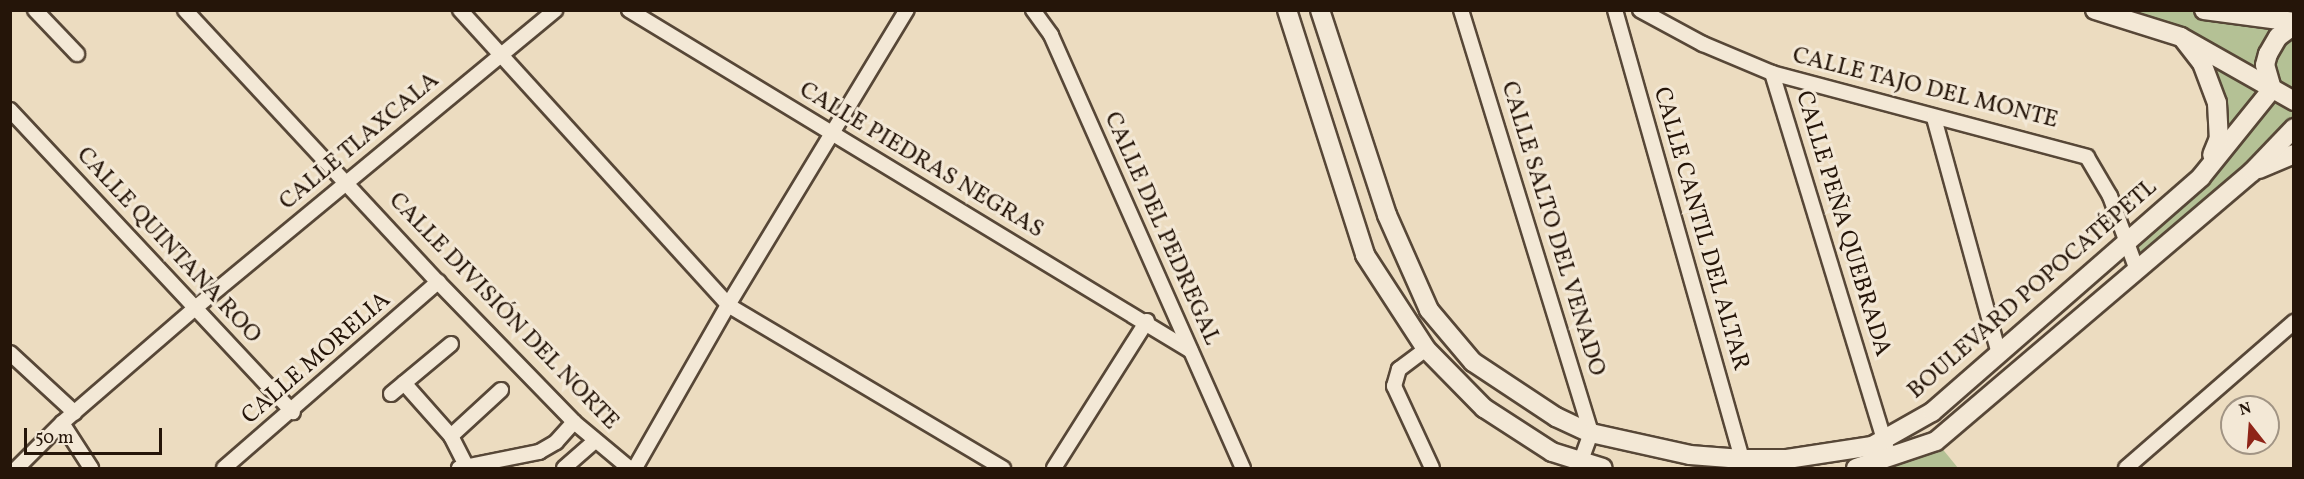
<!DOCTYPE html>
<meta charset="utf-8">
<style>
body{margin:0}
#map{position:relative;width:2304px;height:479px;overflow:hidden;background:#ecdcc0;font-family:Vollkorn,serif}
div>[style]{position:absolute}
.green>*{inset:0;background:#b4c195}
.roads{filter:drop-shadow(2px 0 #574737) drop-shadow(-2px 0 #574737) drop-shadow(0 2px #574737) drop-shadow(0 -2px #574737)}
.minor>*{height:14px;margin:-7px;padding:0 7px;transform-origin:7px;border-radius:7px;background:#f3e8d6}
.tertiary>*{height:18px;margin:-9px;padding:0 9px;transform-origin:9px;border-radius:9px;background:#f3e8d6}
span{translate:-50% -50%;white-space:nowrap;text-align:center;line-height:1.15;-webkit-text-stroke:6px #f3e8d6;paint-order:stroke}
.street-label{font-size:24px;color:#251509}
.frame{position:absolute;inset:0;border:12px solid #251509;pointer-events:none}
.north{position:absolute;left:2220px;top:395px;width:60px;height:60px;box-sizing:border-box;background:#f3e8d6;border:2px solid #a19484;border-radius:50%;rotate:343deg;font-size:16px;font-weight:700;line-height:24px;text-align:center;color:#251509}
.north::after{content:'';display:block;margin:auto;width:21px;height:27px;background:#8f2418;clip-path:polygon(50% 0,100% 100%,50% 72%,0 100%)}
.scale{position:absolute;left:24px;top:428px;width:138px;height:27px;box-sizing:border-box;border:3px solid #251509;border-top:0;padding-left:8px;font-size:18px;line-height:21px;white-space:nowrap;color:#251509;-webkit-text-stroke:4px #f3e8d6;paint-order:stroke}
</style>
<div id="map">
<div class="green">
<i style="clip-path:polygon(2135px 11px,2200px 11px,2293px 22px,2293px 151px,2138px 266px,2133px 239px,2203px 178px,2225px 104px,2182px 36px)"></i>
<i style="clip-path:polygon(1936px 441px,1958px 468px,1865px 468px)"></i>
</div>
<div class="roads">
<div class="minor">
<i style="left:35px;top:10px;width:61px;rotate:46.3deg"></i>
<i style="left:185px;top:10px;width:371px;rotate:47.1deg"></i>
<i style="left:438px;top:282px;width:195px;rotate:45.8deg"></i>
<i style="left:574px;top:422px;width:72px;rotate:39.9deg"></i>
<i style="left:460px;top:10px;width:399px;rotate:47.7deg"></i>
<i style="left:728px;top:305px;width:320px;rotate:30.7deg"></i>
<i style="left:629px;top:10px;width:657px;rotate:31.25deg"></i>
<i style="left:1033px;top:10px;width:31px;rotate:54deg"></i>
<i style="left:1051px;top:35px;width:474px;rotate:66.1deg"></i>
<i style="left:1461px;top:10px;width:443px;rotate:72.9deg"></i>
<i style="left:1591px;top:433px;width:30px;rotate:110deg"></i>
<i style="left:1615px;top:10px;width:467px;rotate:74.2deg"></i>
<i style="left:1640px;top:10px;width:72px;rotate:28.4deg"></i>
<i style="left:1703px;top:44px;width:75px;rotate:22.8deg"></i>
<i style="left:1772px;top:73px;width:326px;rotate:14.9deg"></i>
<i style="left:2087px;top:157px;width:45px;rotate:59.5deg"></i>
<i style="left:2110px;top:196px;width:79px;rotate:70deg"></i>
<i style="left:1772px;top:73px;width:391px;rotate:73deg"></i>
<i style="left:10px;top:110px;width:414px;rotate:46.9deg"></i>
<i style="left:1934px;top:118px;width:245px;rotate:74.6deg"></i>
<i style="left:1426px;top:349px;width:34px;rotate:143deg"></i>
<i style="left:1399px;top:369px;width:18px;rotate:106deg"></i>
<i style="left:1394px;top:386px;width:90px;rotate:65.1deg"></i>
<i style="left:10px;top:353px;width:88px;rotate:42.7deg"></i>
<i style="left:404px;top:383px;width:71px;rotate:48.4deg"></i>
<i style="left:451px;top:436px;width:34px;rotate:63deg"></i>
<i style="left:391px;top:394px;width:78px;rotate:-39.8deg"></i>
<i style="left:62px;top:423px;width:54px;rotate:57.2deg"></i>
<i style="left:451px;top:436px;width:68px;rotate:-42.6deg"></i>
<i style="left:17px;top:468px;width:64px;rotate:-45deg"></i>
<i style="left:62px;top:423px;width:174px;rotate:-40.8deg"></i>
<i style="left:194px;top:309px;width:469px;rotate:-39.6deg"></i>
<i style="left:224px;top:468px;width:284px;rotate:-41deg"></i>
<i style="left:459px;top:468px;width:82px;rotate:-11.3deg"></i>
<i style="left:539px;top:452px;width:20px;rotate:-30deg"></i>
<i style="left:556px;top:442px;width:27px;rotate:-48deg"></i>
<i style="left:564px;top:468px;width:41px;rotate:-41.1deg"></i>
<i style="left:635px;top:468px;width:188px;rotate:-60.3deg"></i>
<i style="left:728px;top:305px;width:345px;rotate:-58.8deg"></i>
<i style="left:1054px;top:468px;width:174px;rotate:-57.7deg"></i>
<i style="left:2126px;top:468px;width:223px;rotate:-41deg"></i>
</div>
<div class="tertiary">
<i style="left:1287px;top:10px;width:257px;rotate:72.3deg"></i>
<i style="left:1365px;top:255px;width:112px;rotate:57deg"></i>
<i style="left:1426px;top:349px;width:83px;rotate:45.5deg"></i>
<i style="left:1484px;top:408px;width:81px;rotate:32.9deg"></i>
<i style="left:1552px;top:452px;width:53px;rotate:17.4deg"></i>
<i style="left:1320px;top:10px;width:216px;rotate:71.9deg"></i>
<i style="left:1387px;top:215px;width:104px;rotate:66.1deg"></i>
<i style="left:1429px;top:310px;width:68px;rotate:49.8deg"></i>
<i style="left:1473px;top:362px;width:100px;rotate:33.5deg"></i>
<i style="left:1556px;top:417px;width:38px;rotate:25deg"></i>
<i style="left:1591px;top:433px;width:101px;rotate:12.5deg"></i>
<i style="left:1690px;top:455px;width:52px;rotate:4.4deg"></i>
<i style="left:1742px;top:459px;width:45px"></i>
<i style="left:1787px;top:459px;width:86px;rotate:-8.7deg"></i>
<i style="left:1872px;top:446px;width:69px;rotate:-29.5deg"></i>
<i style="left:1932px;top:412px;width:357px;rotate:-41.1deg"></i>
<i style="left:2201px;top:177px;width:113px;rotate:-51.1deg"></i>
<i style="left:2272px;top:89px;width:25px;rotate:-106deg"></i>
<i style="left:2265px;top:65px;width:11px;rotate:-75deg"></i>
<i style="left:2268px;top:54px;width:20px;rotate:-60deg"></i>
<i style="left:2278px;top:37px;width:20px;rotate:-37deg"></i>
<i style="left:2095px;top:10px;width:90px;rotate:17.4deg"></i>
<i style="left:2181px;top:37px;width:130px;rotate:29.5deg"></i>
<i style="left:2204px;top:10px;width:91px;rotate:7.6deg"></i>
<i style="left:2184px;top:40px;width:29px;rotate:52deg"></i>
<i style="left:2202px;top:63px;width:43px;rotate:69.4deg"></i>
<i style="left:2217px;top:103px;width:35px;rotate:87deg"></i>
<i style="left:2219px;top:138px;width:18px;rotate:112deg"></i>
<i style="left:2259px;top:169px;width:38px;rotate:-23deg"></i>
<i style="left:1856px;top:468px;width:84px;rotate:-18.6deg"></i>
<i style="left:1936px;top:441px;width:415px;rotate:-40.4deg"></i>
<i style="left:2252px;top:172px;width:61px;rotate:-46.3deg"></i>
</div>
</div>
<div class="street-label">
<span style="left:1925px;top:89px;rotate:14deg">CALLE TAJO DEL MONTE</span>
<span style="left:360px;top:142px;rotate:-40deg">CALLE TLAXCALA</span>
<span style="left:921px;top:161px;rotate:31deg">CALLE PIEDRAS NEGRAS</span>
<span style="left:1842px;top:224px;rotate:73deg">CALLE PEÑA QUEBRADA</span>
<span style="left:1161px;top:229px;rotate:66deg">CALLE DEL PEDREGAL</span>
<span style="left:1552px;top:229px;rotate:73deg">CALLE SALTO DEL VENADO</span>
<span style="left:1700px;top:229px;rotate:74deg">CALLE CANTIL DEL ALTAR</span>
<span style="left:168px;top:246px;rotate:47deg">CALLE QUINTANA ROO</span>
<span style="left:2033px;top:290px;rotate:-41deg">BOULEVARD POPOCATÉPETL</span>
<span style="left:503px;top:312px;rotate:46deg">CALLE DIVISIÓN DEL NORTE</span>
<span style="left:317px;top:359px;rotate:-41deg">CALLE MORELIA</span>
</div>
<div class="frame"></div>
<div class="north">N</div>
<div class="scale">50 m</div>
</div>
